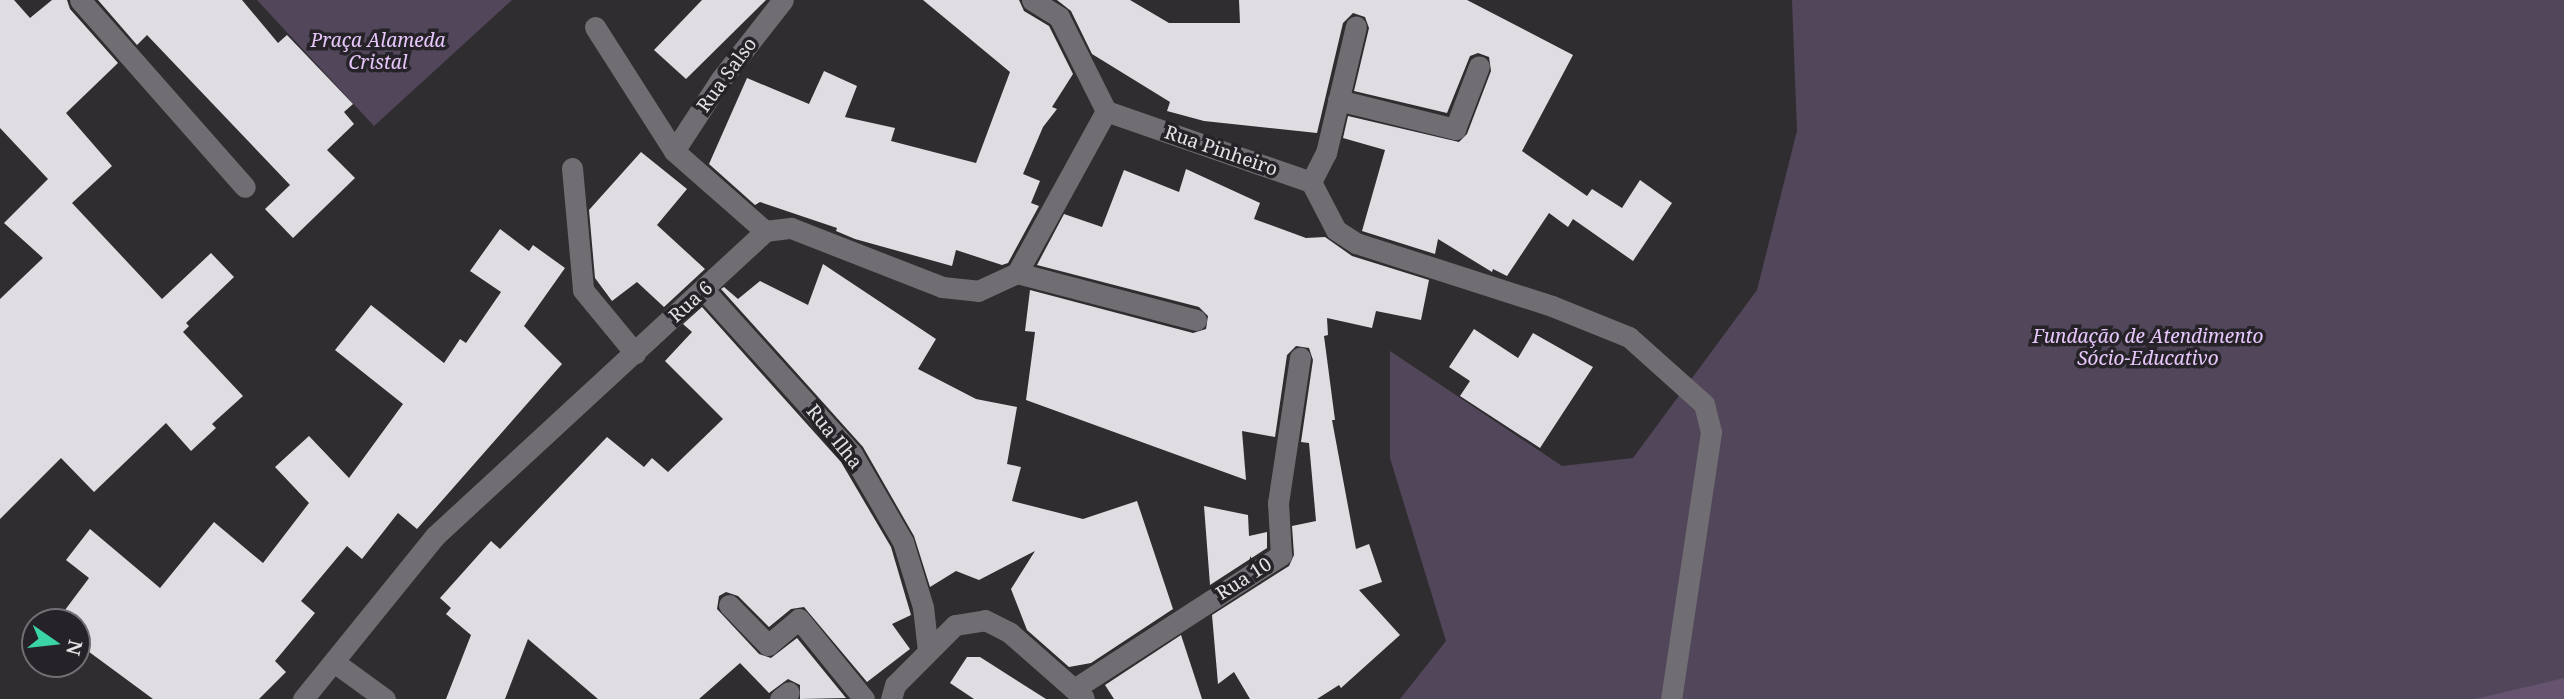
<!DOCTYPE html>
<meta charset="utf-8">
<style>
body{margin:0}
#map{position:relative;width:2564px;height:699px;overflow:hidden;background:#302d31;font-family:"Noto Serif",serif}
div>[style]{position:absolute}
.green>*{inset:0;background:#52475a}
.forest>*{inset:0;background:#655370}
.building>*{inset:0;background:#dfdce2}
.minor>*{height:21px;margin:-10.5px;padding:0 10.5px;transform-origin:10.5px;border-radius:10.5px;background:#716e73}
span{translate:-50% -50%;white-space:nowrap;text-align:center;line-height:1.15;-webkit-text-stroke:7px #262328;paint-order:stroke}
.park-label{font-size:19px;color:#e8c7fc;font-style:italic}
.street-label{font-size:19px;color:#e3e2e5}
.north{position:absolute;left:21px;top:608px;width:70px;height:70px;box-sizing:border-box;background:#262328;border:2px solid #726f74;border-radius:50%;rotate:104deg;font-size:19px;font-weight:700;line-height:28px;text-align:center;color:#e3e2e5}
.north::after{content:'';display:block;margin:auto;width:24px;height:32px;background:#3ad4a5;clip-path:polygon(50% 0,100% 100%,50% 72%,0 100%)}
</style>
<div id="map">
<div class="green">
<i style="clip-path:polygon(257px 0,512px 0,374px 126px)"></i>
<i style="clip-path:polygon(1792px 0,2564px 0,2564px 699px,1400px 699px,1446px 641px,1390px 458px,1390px 351px,1562px 466px,1633px 458px,1757px 290px,1797px 131px)"></i>
</div>
<div class="forest">
<i style="clip-path:polygon(2564px 678px,2564px 699px,2475px 699px)"></i>
</div>
<div class="building">
<i style="clip-path:polygon(0 0,14px 0,30px 18px,52px 0,67px 0,70px 9px,118px 63px,66px 113px,112px 166px,72px 203px,162px 299px,211px 253px,234px 277px,186px 323px,189px 326px,183px 332px,243px 396px,212px 424px,216px 428px,191px 451px,166px 423px,94px 492px,61px 458px,0 519px,0 299px,43px 258px,4px 223px,48px 179px,0 128px)"></i>
<i style="clip-path:polygon(98px 0,242px 0,278px 43px,287px 35px,353px 104px,344px 112px,354px 124px,327px 150px,355px 178px,293px 238px,265px 209px,290px 185px,147px 35px,137px 45px)"></i>
<i style="clip-path:polygon(702px 0,766px 0,686px 79px,654px 50px)"></i>
<i style="clip-path:polygon(923px 0,1019px 0,1024px 11px,1049px 26px,1073px 74px,1052px 107px,1057px 109px,1043px 127px,1023px 174px,1040px 181px,1031px 203px,1039px 206px,1008px 263px,1002px 265px,956px 250px,952px 266px,855px 239px,836px 231px,837px 228px,760px 202px,755px 205px,709px 164px,747px 78px,809px 104px,824px 71px,857px 86px,845px 117px,895px 128px,891px 141px,976px 163px,1010px 72px)"></i>
<i style="clip-path:polygon(1057px 0,1130px 0,1169px 23px,1240px 23px,1239px 0,1467px 0,1573px 55px,1522px 151px,1587px 196px,1592px 189px,1622px 208px,1640px 180px,1672px 203px,1633px 261px,1573px 219px,1568px 227px,1549px 213px,1507px 276px,1493px 269px,1492px 272px,1438px 239px,1435px 254px,1362px 231px,1385px 150px,1343px 138px,1348px 116px,1459px 142px,1467px 134px,1491px 71px,1489px 57px,1478px 53px,1470px 56px,1447px 113px,1354px 91px,1369px 28px,1365px 17px,1353px 13px,1343px 23px,1317px 133px,1204px 121px,1167px 111px,1170px 102px,1092px 54px,1071px 11px)"></i>
<i style="clip-path:polygon(641px 152px,687px 189px,657px 225px,705px 269px,664px 307px,637px 282px,612px 301px,595px 278px,589px 210px)"></i>
<i style="clip-path:polygon(1186px 169px,1260px 203px,1254px 219px,1306px 238px,1325px 237px,1352px 256px,1429px 280px,1421px 320px,1376px 311px,1372px 328px,1327px 318px,1328px 335px,1324px 336px,1335px 420px,1332px 420px,1356px 549px,1369px 544px,1382px 582px,1359px 590px,1400px 635px,1341px 688px,1339px 685px,1317px 699px,1250px 699px,1234px 672px,1218px 684px,1212px 615px,1289px 566px,1294px 555px,1292px 526px,1316px 521px,1309px 443px,1301px 442px,1313px 360px,1309px 348px,1296px 346px,1287px 355px,1275px 437px,1242px 431px,1246px 480px,1026px 400px,1035px 332px,1025px 331px,1030px 290px,1193px 333px,1206px 329px,1208px 316px,1199px 307px,1037px 265px,1064px 214px,1102px 227px,1124px 170px,1179px 192px)"></i>
<i style="clip-path:polygon(500px 229px,529px 251px,533px 245px,565px 268px,524px 326px,562px 364px,417px 529px,398px 513px,362px 559px,347px 546px,301px 601px,315px 613px,275px 661px,286px 672px,259px 699px,153px 699px,77px 643px,77px 622px,56px 622px,89px 578px,66px 560px,90px 529px,160px 588px,214px 522px,263px 563px,309px 503px,275px 467px,309px 436px,349px 478px,403px 404px,335px 350px,371px 305px,444px 363px,460px 339px,466px 343px,501px 292px,470px 271px)"></i>
<i style="clip-path:polygon(823px 264px,936px 339px,918px 369px,976px 399px,1017px 407px,1007px 464px,1021px 467px,1012px 501px,1083px 519px,1137px 501px,1173px 609px,1091px 663px,1069px 667px,1027px 630px,1011px 589px,1035px 551px,979px 580px,956px 571px,930px 587px,914px 536px,863px 447px,721px 289px,724px 287px,738px 299px,760px 281px,808px 305px)"></i>
<i style="clip-path:polygon(702px 307px,841px 462px,891px 547px,911px 615px,892px 624px,910px 649px,867px 682px,804px 607px,791px 609px,769px 627px,738px 596px,726px 592px,719px 596px,717px 609px,759px 654px,771px 658px,797px 638px,846px 698px,800px 699px,800px 685px,788px 679px,769px 693px,740px 663px,699px 699px,598px 699px,528px 639px,505px 699px,446px 699px,471px 635px,446px 614px,451px 608px,440px 598px,491px 541px,500px 549px,607px 437px,644px 467px,652px 458px,668px 472px,723px 419px,665px 361px,692px 332px,683px 324px)"></i>
<i style="clip-path:polygon(1474px 329px,1518px 358px,1533px 333px,1593px 367px,1540px 448px,1460px 396px,1470px 381px,1449px 367px)"></i>
<i style="clip-path:polygon(1204px 506px,1248px 515px,1249px 536px,1267px 532px,1267px 548px,1210px 585px)"></i>
<i style="clip-path:polygon(1181px 635px,1202px 699px,1114px 699px,1105px 685px)"></i>
<i style="clip-path:polygon(967px 657px,980px 657px,1046px 699px,974px 699px,950px 683px)"></i>
</div>
<div class="minor">
<i style="left:80px;top:0;width:249px;rotate:48.6deg"></i>
<i style="left:1032px;top:0;width:32px;rotate:32deg"></i>
<i style="left:1059px;top:17px;width:105px;rotate:63.4deg"></i>
<i style="left:1106px;top:111px;width:217px;rotate:19.1deg"></i>
<i style="left:595px;top:27px;width:147px;rotate:57.5deg"></i>
<i style="left:674px;top:151px;width:121px;rotate:41.3deg"></i>
<i style="left:1338px;top:100px;width:121px;rotate:13.9deg"></i>
<i style="left:1455px;top:129px;width:67px;rotate:-69.1deg"></i>
<i style="left:674px;top:151px;width:86px;rotate:-56.9deg"></i>
<i style="left:721px;top:79px;width:100px;rotate:-51.9deg"></i>
<i style="left:572px;top:168px;width:122px;rotate:84.8deg"></i>
<i style="left:583px;top:290px;width:82px;rotate:50.5deg"></i>
<i style="left:1311px;top:182px;width:54px;rotate:62.5deg"></i>
<i style="left:1336px;top:230px;width:24px;rotate:33deg"></i>
<i style="left:1356px;top:243px;width:206px;rotate:17.8deg"></i>
<i style="left:1552px;top:306px;width:83px;rotate:21.9deg"></i>
<i style="left:1629px;top:337px;width:101px;rotate:41.8deg"></i>
<i style="left:1704px;top:404px;width:29px;rotate:76deg"></i>
<i style="left:1711px;top:432px;width:270px;rotate:98.5deg"></i>
<i style="left:1311px;top:182px;width:33px;rotate:-63deg"></i>
<i style="left:1326px;top:153px;width:130px;rotate:-76.7deg"></i>
<i style="left:1017px;top:273px;width:185px;rotate:14.7deg"></i>
<i style="left:704px;top:290px;width:221px;rotate:47.9deg"></i>
<i style="left:852px;top:454px;width:102px;rotate:59.9deg"></i>
<i style="left:903px;top:542px;width:68px;rotate:72.9deg"></i>
<i style="left:923px;top:607px;width:44px;rotate:83.5deg"></i>
<i style="left:729px;top:605px;width:56px;rotate:45.7deg"></i>
<i style="left:768px;top:645px;width:40px;rotate:-40deg"></i>
<i style="left:799px;top:619px;width:103px;rotate:50.9deg"></i>
<i style="left:334px;top:662px;width:63px;rotate:36deg"></i>
<i style="left:1074px;top:689px;width:247px;rotate:-32.9deg"></i>
<i style="left:1281px;top:555px;width:52px;rotate:-93.3deg"></i>
<i style="left:1278px;top:503px;width:147px;rotate:-81.4deg"></i>
<i style="left:303px;top:699px;width:210px;rotate:-51deg"></i>
<i style="left:435px;top:536px;width:449px;rotate:-42.7deg"></i>
<i style="left:765px;top:231px;width:26px;rotate:-7deg"></i>
<i style="left:791px;top:228px;width:162px;rotate:21.3deg"></i>
<i style="left:942px;top:287px;width:36px;rotate:6deg"></i>
<i style="left:978px;top:291px;width:43px;rotate:-24.8deg"></i>
<i style="left:1017px;top:273px;width:185px;rotate:-61.2deg"></i>
<i style="left:780px;top:699px;width:11px;rotate:-38deg"></i>
<i style="left:891px;top:699px;width:15px;rotate:-74deg"></i>
<i style="left:895px;top:685px;width:85px;rotate:-45deg"></i>
<i style="left:955px;top:625px;width:30px;rotate:-9deg"></i>
<i style="left:985px;top:620px;width:28px;rotate:27deg"></i>
<i style="left:1010px;top:633px;width:98px;rotate:41.3deg"></i>
</div>
<div class="park-label">
<span style="left:378px;top:52px">Praça Alameda<br>Cristal</span>
<span style="left:2148px;top:348px">Fundação de Atendimento<br>Sócio-Educativo</span>
</div>
<div class="street-label">
<span style="left:727px;top:75px;rotate:-54deg">Rua Salso</span>
<span style="left:1221px;top:151px;rotate:19deg">Rua Pinheiro</span>
<span style="left:691px;top:302px;rotate:-42deg">Rua 6</span>
<span style="left:834px;top:437px;rotate:51deg">Rua Ilha</span>
<span style="left:1244px;top:579px;rotate:-33deg">Rua 10</span>
</div>
<div class="north">N</div>
</div>
